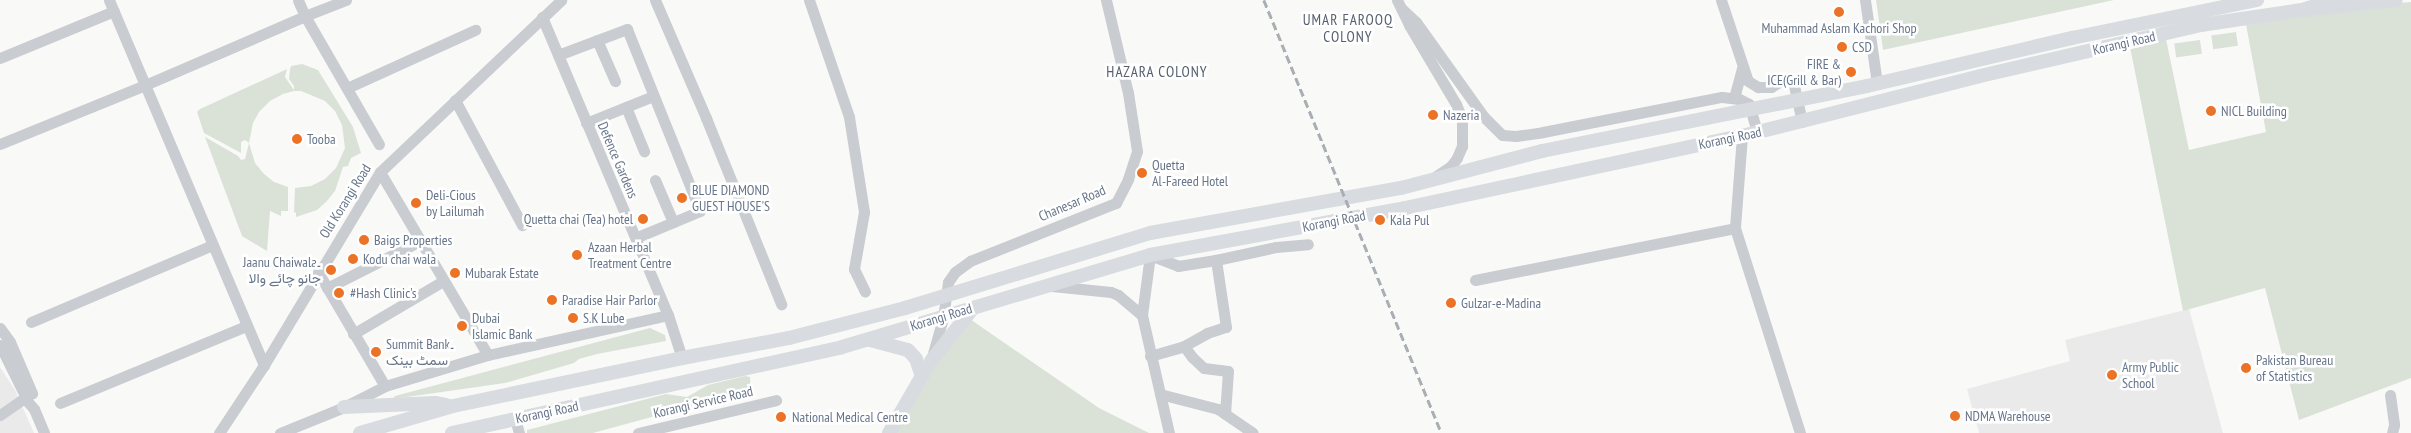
<!DOCTYPE html>
<meta charset="utf-8">
<style>
body{margin:0}
#map{position:relative;width:2411px;height:433px;overflow:hidden;background:#f9faf7;font-family:"PT Sans Narrow",Vazirmatn,sans-serif}
div>[style]{position:absolute}
.built>*{inset:0;background:#eaeaea}
.green>*{inset:0;background:#dae2d8;transform-origin:0 0}
.minor>*{height:11px;margin:-5.5px;padding:0 5.5px;transform-origin:5.5px;border-radius:5.5px;background:#c9ccd0}
.major>*{height:14px;margin:-7px;padding:0 7px;transform-origin:7px;border-radius:7px;background:#d8dbe0}
.highway>*{height:16px;margin:-8px;padding:0 8px;transform-origin:8px;border-radius:8px;background:#d8dbe0}
.rail>*{height:2.5px;margin-top:-1.25px;transform-origin:0;background:repeating-linear-gradient(90deg,#a9aeb5 0 8px,transparent 0 12px)}
.dots>*{width:14px;height:14px;translate:-50% -50%;box-sizing:border-box;border:2px solid #fff;border-radius:50%}
span{translate:-50% -50%;white-space:nowrap;text-align:center;line-height:1.15;-webkit-text-stroke:5px #fff;paint-order:stroke}
.poi-label{font-size:14px;color:#67758a}
.left{translate:0 -50%;text-align:left}
.right{translate:-100% -50%;text-align:right}
.street-label{font-size:14px;color:#67758a}
.neighbourhood-label{font-size:15px;color:#555f6e;letter-spacing:1px}
</style>
<div id="map">
<div class="built">
<i style="clip-path:polygon(2189px 309px,2223px 433px,1979px 433px,1967px 389px,2070px 361px,2065px 340px)"></i>
<i style="clip-path:polygon(0 367px,15px 390px,34px 433px,0 433px)"></i>
</div>
<div class="green">
<i style="clip-path:polygon(1876px 0,2114px 0,1883px 50px)"></i>
<i style="clip-path:polygon(2411px 2px,2411px 378px,2299px 420px,2265px 288px,2183px 311px,2129px 42px,2165px 34px,2189px 150px,2266px 132px,2245px 19px,2308px 11px)"></i>
<i style="left:2236px;top:32px;width:14px;height:25px;rotate:82deg"></i>
<i style="left:2200px;top:40px;width:14px;height:26px;rotate:82deg"></i>
<i style="clip-path:polygon(302px 64px,318px 70px,353px 127px,361px 153px,351px 158px,348px 166px,343px 167px,335px 191px,326px 202px,317px 210px,296px 217px,296px 213px,294px 212px,295px 188px,311px 186px,325px 179px,336px 168px,345px 148px,342px 125px,335px 111px,325px 101px,301px 91px,294px 91px,283px 94px,270px 101px,259px 112px,253px 123px,249px 143px,255px 163px,264px 174px,274px 182px,288px 187px,288px 211px,281px 211px,281px 216px,270px 211px,267px 251px,242px 236px,205px 137px,238px 156px,241px 160px,245px 159px,249px 143px,245px 140px,241px 142px,241px 153px,204px 133px,197px 112px,200px 109px,287px 69px,285px 77px,294px 90px,294px 86px,289px 79px,290px 69px,291px 66px)"></i>
<i style="clip-path:polygon(967px 317px,1099px 408px,1149px 433px,890px 433px,923px 381px)"></i>
<i style="clip-path:polygon(650px 328px,665px 335px,666px 341px,597px 354px,579px 359px,574px 363px,505px 383px,393px 399px,395px 396px)"></i>
<i style="clip-path:polygon(745px 376px,750px 377px,751px 390px,593px 433px,527px 433px,527px 430px,666px 394px,687px 397px,708px 385px)"></i>
</div>
<div class="minor">
<i style="left:109px;top:0;width:397px;rotate:67deg"></i>
<i style="left:346px;top:0;width:44px;rotate:158.7deg"></i>
<i style="left:305px;top:16px;width:148px;rotate:60deg"></i>
<i style="left:655px;top:0;width:129px;rotate:66.6deg"></i>
<i style="left:706px;top:118px;width:201px;rotate:68deg"></i>
<i style="left:809px;top:0;width:124px;rotate:71.1deg"></i>
<i style="left:849px;top:117px;width:96px;rotate:81deg"></i>
<i style="left:864px;top:212px;width:58px;rotate:100deg"></i>
<i style="left:854px;top:269px;width:25px;rotate:64deg"></i>
<i style="left:1397px;top:0;width:28px;rotate:64deg"></i>
<i style="left:1409px;top:25px;width:92px;rotate:59.3deg"></i>
<i style="left:1456px;top:104px;width:16px;rotate:68deg"></i>
<i style="left:1462px;top:119px;width:27px;rotate:90deg"></i>
<i style="left:1462px;top:146px;width:13px;rotate:113deg"></i>
<i style="left:1457px;top:158px;width:10px;rotate:127deg"></i>
<i style="left:1451px;top:166px;width:18px;rotate:146deg"></i>
<i style="left:1721px;top:0;width:85px;rotate:71.6deg"></i>
<i style="left:1748px;top:81px;width:12px;rotate:31deg"></i>
<i style="left:1758px;top:87px;width:13px"></i>
<i style="left:1771px;top:87px;width:13px;rotate:-32deg"></i>
<i style="left:1782px;top:80px;width:11px;rotate:5deg"></i>
<i style="left:1793px;top:81px;width:42px;rotate:77.6deg"></i>
<i style="left:1865px;top:0;width:84px;rotate:81.8deg"></i>
<i style="left:1402px;top:9px;width:19px;rotate:43deg"></i>
<i style="left:1416px;top:22px;width:117px;rotate:54.4deg"></i>
<i style="left:1484px;top:117px;width:25px;rotate:45deg"></i>
<i style="left:1502px;top:135px;width:14px;rotate:4deg"></i>
<i style="left:1516px;top:136px;width:27px;rotate:-8deg"></i>
<i style="left:1543px;top:132px;width:182px;rotate:-11.1deg"></i>
<i style="left:1722px;top:97px;width:17px;rotate:7deg"></i>
<i style="left:1739px;top:99px;width:11px;rotate:27deg"></i>
<i style="left:1749px;top:104px;width:29px;rotate:74deg"></i>
<i style="left:542px;top:17px;width:324px;rotate:67.1deg"></i>
<i style="left:668px;top:315px;width:45px;rotate:72deg"></i>
<i style="left:597px;top:40px;width:45px;rotate:66.3deg"></i>
<i style="left:558px;top:55px;width:74px;rotate:-20.6deg"></i>
<i style="left:627px;top:29px;width:196px;rotate:68.1deg"></i>
<i style="left:700px;top:211px;width:70px;rotate:157.4deg"></i>
<i style="left:0;top:58px;width:123px;rotate:-22.4deg"></i>
<i style="left:347px;top:88px;width:141px;rotate:-24.4deg"></i>
<i style="left:1734px;top:98px;width:31px;rotate:-75deg"></i>
<i style="left:455px;top:100px;width:142px;rotate:61.8deg"></i>
<i style="left:626px;top:107px;width:48px;rotate:67.8deg"></i>
<i style="left:586px;top:123px;width:72px;rotate:-21.9deg"></i>
<i style="left:1742px;top:136px;width:92px;rotate:94.4deg"></i>
<i style="left:1735px;top:228px;width:215px;rotate:72.4deg"></i>
<i style="left:0;top:144px;width:157px;rotate:-22.1deg"></i>
<i style="left:145px;top:85px;width:174px;rotate:-23.3deg"></i>
<i style="left:305px;top:16px;width:17px;rotate:-114deg"></i>
<i style="left:380px;top:172px;width:212px;rotate:59.5deg"></i>
<i style="left:655px;top:180px;width:46px;rotate:66.8deg"></i>
<i style="left:318px;top:272px;width:132px;rotate:59.6deg"></i>
<i style="left:1475px;top:280px;width:265px;rotate:-11.3deg"></i>
<i style="left:1052px;top:286px;width:59px;rotate:5.8deg"></i>
<i style="left:1111px;top:292px;width:8px;rotate:23deg"></i>
<i style="left:1118px;top:295px;width:31px;rotate:40deg"></i>
<i style="left:327px;top:288px;width:104px;rotate:-26.8deg"></i>
<i style="left:31px;top:322px;width:197px;rotate:-23deg"></i>
<i style="left:0;top:328px;width:17px;rotate:54deg"></i>
<i style="left:10px;top:342px;width:56px;rotate:66.7deg"></i>
<i style="left:353px;top:334px;width:104px;rotate:-30.5deg"></i>
<i style="left:0;top:345px;width:64px;rotate:63.8deg"></i>
<i style="left:28px;top:402px;width:9px;rotate:49deg"></i>
<i style="left:34px;top:409px;width:26px;rotate:67deg"></i>
<i style="left:1184px;top:346px;width:14px;rotate:54deg"></i>
<i style="left:1192px;top:357px;width:16px;rotate:43deg"></i>
<i style="left:1204px;top:368px;width:24px;rotate:7deg"></i>
<i style="left:1228px;top:371px;width:43px;rotate:94deg"></i>
<i style="left:1150px;top:356px;width:35px;rotate:-16deg"></i>
<i style="left:1184px;top:346px;width:26px;rotate:-29deg"></i>
<i style="left:1207px;top:333px;width:20px;rotate:-18deg"></i>
<i style="left:1226px;top:327px;width:68px;rotate:-98.5deg"></i>
<i style="left:1216px;top:260px;width:61px;rotate:-12.2deg"></i>
<i style="left:1276px;top:247px;width:32px;rotate:-5deg"></i>
<i style="left:932px;top:357px;width:41px;rotate:-74.2deg"></i>
<i style="left:943px;top:318px;width:36px;rotate:-82deg"></i>
<i style="left:948px;top:282px;width:12px;rotate:-55deg"></i>
<i style="left:955px;top:272px;width:19px;rotate:-36deg"></i>
<i style="left:970px;top:261px;width:157px;rotate:-21.7deg"></i>
<i style="left:1116px;top:203px;width:27px;rotate:-63deg"></i>
<i style="left:1128px;top:179px;width:29px;rotate:-72deg"></i>
<i style="left:1137px;top:151px;width:59px;rotate:-98.8deg"></i>
<i style="left:1128px;top:93px;width:96px;rotate:-103.3deg"></i>
<i style="left:1160px;top:394px;width:60px;rotate:14.5deg"></i>
<i style="left:1218px;top:409px;width:42px;rotate:34.4deg"></i>
<i style="left:2390px;top:395px;width:30px;rotate:82deg"></i>
<i style="left:2394px;top:425px;width:8px;rotate:104deg"></i>
<i style="left:60px;top:403px;width:201px;rotate:-22.5deg"></i>
<i style="left:0;top:415px;width:32px;rotate:-35deg"></i>
<i style="left:515px;top:419px;width:15px;rotate:74deg"></i>
<i style="left:219px;top:433px;width:82px;rotate:-56.5deg"></i>
<i style="left:264px;top:365px;width:225px;rotate:-59deg"></i>
<i style="left:380px;top:172px;width:250px;rotate:-43.5deg"></i>
<i style="left:280px;top:433px;width:69px;rotate:-22.1deg"></i>
<i style="left:344px;top:407px;width:46px;rotate:-27.1deg"></i>
<i style="left:385px;top:386px;width:108px;rotate:-16.8deg"></i>
<i style="left:488px;top:355px;width:184px;rotate:-12.5deg"></i>
<i style="left:638px;top:433px;width:142px;rotate:-13.4deg"></i>
<i style="left:1169px;top:433px;width:121px;rotate:-102.9deg"></i>
<i style="left:1142px;top:315px;width:61px;rotate:-82.4deg"></i>
<i style="left:1150px;top:255px;width:30px;rotate:21deg"></i>
<i style="left:1178px;top:266px;width:38px;rotate:-9deg"></i>
</div>
<div class="major">
<i style="left:870px;top:340px;width:39px;rotate:15deg"></i>
<i style="left:908px;top:350px;width:12px;rotate:48deg"></i>
<i style="left:916px;top:359px;width:18px;rotate:71deg"></i>
<i style="left:931px;top:361px;width:68px;rotate:-51.6deg"></i>
<i style="left:344px;top:407px;width:91px;rotate:-2.5deg"></i>
<i style="left:435px;top:403px;width:11px;rotate:10deg"></i>
<i style="left:360px;top:433px;width:97px;rotate:-16.2deg"></i>
<i style="left:453px;top:406px;width:234px;rotate:-11.8deg"></i>
<i style="left:682px;top:358px;width:109px;rotate:-10.6deg"></i>
<i style="left:789px;top:338px;width:120px;rotate:-14.5deg"></i>
<i style="left:905px;top:308px;width:256px;rotate:-17deg"></i>
<i style="left:1150px;top:233px;width:255px;rotate:-10.2deg"></i>
<i style="left:1401px;top:188px;width:146px;rotate:-14.7deg"></i>
<i style="left:1542px;top:151px;width:331px;rotate:-11.3deg"></i>
<i style="left:1867px;top:86px;width:211px;rotate:-13.2deg"></i>
<i style="left:2072px;top:38px;width:189px;rotate:-11.6deg"></i>
<i style="left:452px;top:433px;width:399px;rotate:-12.4deg"></i>
<i style="left:842px;top:347px;width:321px;rotate:-16.6deg"></i>
<i style="left:1150px;top:255px;width:259px;rotate:-10.4deg"></i>
<i style="left:1405px;top:208px;width:345px;rotate:-12.1deg"></i>
<i style="left:1742px;top:136px;width:245px;rotate:-14.1deg"></i>
<i style="left:1980px;top:76px;width:227px;rotate:-13deg"></i>
<i style="left:2201px;top:25px;width:108px;rotate:-8.5deg"></i>
<i style="left:2308px;top:9px;width:88px;rotate:-5.8deg"></i>
<i style="left:889px;top:433px;width:74px;rotate:-60deg"></i>
</div>
<div class="highway">
<i style="left:2308px;top:9px;width:36px;rotate:-14deg"></i>
</div>
<div class="rail">
<i style="left:1264px;top:0;width:468px;rotate:67.7deg"></i>
</div>
<div class="dots">
<i style="left:1839px;top:12px;background:#ec7225"></i>
<i style="left:1842px;top:47px;background:#ec7225"></i>
<i style="left:1851px;top:72px;background:#ec7225"></i>
<i style="left:2211px;top:111px;background:#ec7225"></i>
<i style="left:1433px;top:115px;background:#ec7225"></i>
<i style="left:297px;top:139px;background:#ec7225"></i>
<i style="left:1142px;top:173px;background:#ec7225"></i>
<i style="left:682px;top:198px;background:#ec7225"></i>
<i style="left:416px;top:203px;background:#ec7225"></i>
<i style="left:643px;top:219px;background:#ec7225"></i>
<i style="left:1380px;top:220px;background:#ec7225"></i>
<i style="left:364px;top:240px;background:#ec7225"></i>
<i style="left:577px;top:255px;background:#ec7225"></i>
<i style="left:353px;top:259px;background:#ec7225"></i>
<i style="left:331px;top:270px;background:#ec7225"></i>
<i style="left:455px;top:273px;background:#ec7225"></i>
<i style="left:339px;top:293px;background:#ec7225"></i>
<i style="left:552px;top:300px;background:#ec7225"></i>
<i style="left:1451px;top:303px;background:#ec7225"></i>
<i style="left:573px;top:318px;background:#ec7225"></i>
<i style="left:462px;top:326px;background:#ec7225"></i>
<i style="left:376px;top:352px;background:#ec7225"></i>
<i style="left:2246px;top:368px;background:#ec7225"></i>
<i style="left:2112px;top:375px;background:#ec7225"></i>
<i style="left:1955px;top:416px;background:#ec7225"></i>
<i style="left:781px;top:417px;background:#ec7225"></i>
</div>
<div class="poi-label">
<span style="left:1839px;top:28px">Muhammad Aslam Kachori Shop</span>
<span class="left" style="left:1852px;top:47px">CSD</span>
<span class="right" style="left:1841px;top:72px">FIRE &amp;<br>ICE(Grill &amp; Bar)</span>
<span class="left" style="left:2221px;top:111px">NICL Building</span>
<span class="left" style="left:1443px;top:115px">Nazeria</span>
<span class="left" style="left:307px;top:139px">Tooba</span>
<span class="left" style="left:1152px;top:173px">Quetta<br>Al-Fareed Hotel</span>
<span class="left" style="left:692px;top:198px">BLUE DIAMOND<br>GUEST HOUSE'S</span>
<span class="left" style="left:426px;top:203px">Deli-Cious<br>by Lailumah</span>
<span class="right" style="left:633px;top:219px">Quetta chai (Tea) hotel</span>
<span class="left" style="left:1390px;top:220px">Kala Pul</span>
<span class="left" style="left:374px;top:240px">Baigs Properties</span>
<span class="left" style="left:588px;top:255px">Azaan Herbal<br>Treatment Centre</span>
<span class="left" style="left:363px;top:259px">Kodu chai wala</span>
<span class="right" style="left:321px;top:270px">Jaanu Chaiwala۔<br>جانو چائے والا</span>
<span class="left" style="left:465px;top:273px">Mubarak Estate</span>
<span class="left" style="left:350px;top:293px">#Hash Clinic's</span>
<span class="left" style="left:562px;top:300px">Paradise Hair Parlor</span>
<span class="left" style="left:1461px;top:303px">Gulzar-e-Madina</span>
<span class="left" style="left:472px;top:326px">Dubai<br>Islamic Bank</span>
<span class="left" style="left:583px;top:318px">S.K Lube</span>
<span class="left" style="left:386px;top:352px">Summit Bank۔<br>سمٹ بینک</span>
<span class="left" style="left:2256px;top:368px">Pakistan Bureau<br>of Statistics</span>
<span class="left" style="left:2122px;top:375px">Army Public<br>School</span>
<span class="left" style="left:1965px;top:416px">NDMA Warehouse</span>
<span class="left" style="left:792px;top:417px">National Medical Centre</span>
</div>
<div class="street-label">
<span style="left:2124px;top:43px;rotate:-13deg">Korangi Road</span>
<span style="left:1730px;top:138px;rotate:-12deg">Korangi Road</span>
<span style="left:618px;top:160px;rotate:67deg">Defence Gardens</span>
<span style="left:345px;top:201px;rotate:-58deg">Old Korangi Road</span>
<span style="left:1072px;top:203px;rotate:-23deg">Chanesar Road</span>
<span style="left:1334px;top:221px;rotate:-11deg">Korangi Road</span>
<span style="left:941px;top:317px;rotate:-17deg">Korangi Road</span>
<span style="left:703px;top:402px;rotate:-13deg">Korangi Service Road</span>
<span style="left:547px;top:412px;rotate:-12deg">Korangi Road</span>
</div>
<div class="neighbourhood-label">
<span style="left:1348px;top:28px">UMAR FAROOQ<br>COLONY</span>
<span style="left:1157px;top:72px">HAZARA COLONY</span>
</div>
</div>
